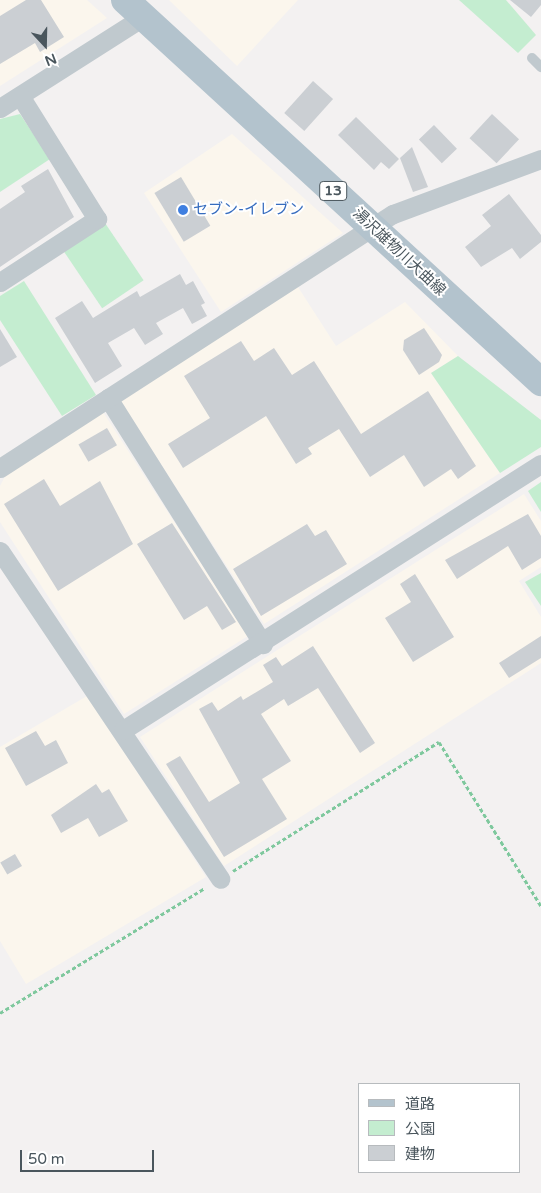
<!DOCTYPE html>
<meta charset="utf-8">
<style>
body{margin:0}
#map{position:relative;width:541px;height:1193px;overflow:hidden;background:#f3f1f1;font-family:"Varela Round","Noto Sans JP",sans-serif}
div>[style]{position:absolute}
.commercial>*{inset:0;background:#fbf6ed}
.green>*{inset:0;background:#c4edd0;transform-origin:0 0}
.building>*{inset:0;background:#cbcfd3;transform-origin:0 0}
.path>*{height:3px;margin-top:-1.5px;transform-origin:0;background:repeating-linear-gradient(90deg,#7ec89d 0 4px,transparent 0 6.5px)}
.service>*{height:10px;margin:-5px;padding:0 5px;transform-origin:5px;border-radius:5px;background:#c0c9ce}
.minor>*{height:19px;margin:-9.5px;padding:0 9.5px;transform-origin:9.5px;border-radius:9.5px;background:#c0c9ce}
.primary>*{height:28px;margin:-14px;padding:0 14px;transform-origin:14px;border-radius:14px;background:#b3c3cd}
.dots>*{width:14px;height:14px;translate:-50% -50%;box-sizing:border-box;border:2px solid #fff;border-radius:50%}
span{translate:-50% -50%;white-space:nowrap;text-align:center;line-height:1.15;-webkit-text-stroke:4px #fff;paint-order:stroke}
.shield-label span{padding:1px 4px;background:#fff;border:1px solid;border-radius:4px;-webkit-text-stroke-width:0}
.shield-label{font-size:14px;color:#4a565d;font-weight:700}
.shop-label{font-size:15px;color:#366cbe}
.left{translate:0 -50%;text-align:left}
.street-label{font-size:15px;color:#4a565d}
.legend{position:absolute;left:358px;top:1083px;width:162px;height:90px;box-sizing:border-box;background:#fff;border:1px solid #b7bbbe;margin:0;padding:6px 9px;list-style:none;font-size:15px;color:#4a565d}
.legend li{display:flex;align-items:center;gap:10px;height:25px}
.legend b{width:25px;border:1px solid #b7bbbe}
.north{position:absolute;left:20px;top:20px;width:50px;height:50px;-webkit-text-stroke:4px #fff;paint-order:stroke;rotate:159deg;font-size:14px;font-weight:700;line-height:20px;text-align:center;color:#4a565d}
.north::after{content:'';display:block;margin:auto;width:18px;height:22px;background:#4a565d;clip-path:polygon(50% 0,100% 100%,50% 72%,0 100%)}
.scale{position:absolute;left:20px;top:1150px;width:134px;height:22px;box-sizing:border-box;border:2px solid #4a565d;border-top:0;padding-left:6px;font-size:15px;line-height:18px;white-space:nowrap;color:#4a565d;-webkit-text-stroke:4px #fff;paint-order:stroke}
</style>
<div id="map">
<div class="commercial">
<i style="clip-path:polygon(0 0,87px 0,107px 18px,0 86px)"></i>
<i style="clip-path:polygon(169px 0,298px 0,237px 66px)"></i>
<i style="clip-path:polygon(232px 134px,343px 233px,221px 312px,144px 193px)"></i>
<i style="clip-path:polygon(296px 284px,336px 346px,405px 302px,458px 356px,431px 373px,500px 473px,264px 624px,119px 399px)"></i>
<i style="clip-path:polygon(103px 412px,248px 636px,124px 714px,0 522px,0 486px,9px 469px)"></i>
<i style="clip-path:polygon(524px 494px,541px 521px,541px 567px,519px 581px,541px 617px,541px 663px,224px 866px,140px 737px)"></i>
<i style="clip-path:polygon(87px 696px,206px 877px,26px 984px,0 941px,0 747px)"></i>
</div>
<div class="green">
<i style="clip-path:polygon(459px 0,506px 0,536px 35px,518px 53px)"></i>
<i style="clip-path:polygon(20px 114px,50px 159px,0 192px,0 119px)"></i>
<i style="left:105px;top:223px;width:69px;height:50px;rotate:56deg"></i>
<i style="clip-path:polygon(24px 281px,96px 395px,62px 416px,0 320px,0 296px)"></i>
<i style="clip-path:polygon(458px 356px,541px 420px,541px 447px,500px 473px,431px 373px)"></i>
<i style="clip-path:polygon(541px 482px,541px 512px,528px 491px)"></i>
<i style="clip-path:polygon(541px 573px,541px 606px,525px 582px)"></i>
</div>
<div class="building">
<i style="clip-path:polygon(26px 0,41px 0,64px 37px,40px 52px,35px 43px,0 64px,0 16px)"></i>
<i style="clip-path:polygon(510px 0,541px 0,541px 5px,531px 17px)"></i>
<i style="left:313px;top:81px;width:27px;height:43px;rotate:42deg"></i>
<i style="left:492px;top:114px;width:37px;height:33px;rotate:43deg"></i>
<i style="clip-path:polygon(356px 117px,399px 159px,389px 169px,381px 162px,374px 170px,338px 135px)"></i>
<i style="left:434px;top:125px;width:33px;height:21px;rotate:46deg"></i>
<i style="clip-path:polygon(412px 147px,428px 187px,413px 192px,400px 158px)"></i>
<i style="clip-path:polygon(48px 169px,74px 217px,0 267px,0 209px,25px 192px,21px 186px)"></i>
<i style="left:181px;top:177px;width:57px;height:31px;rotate:59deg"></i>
<i style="clip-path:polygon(509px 194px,541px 235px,541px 242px,520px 259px,512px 248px,481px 267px,465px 247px,491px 226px,482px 215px)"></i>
<i style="clip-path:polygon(180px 274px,186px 285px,193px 281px,205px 303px,201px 305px,207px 316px,192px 324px,183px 308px,156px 323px,163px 334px,145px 345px,134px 328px,108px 343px,122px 366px,95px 383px,55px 318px,82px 301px,93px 318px,137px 291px,140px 297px)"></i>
<i style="clip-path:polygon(424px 328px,442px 355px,439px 362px,419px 375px,403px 350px,404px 340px)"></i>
<i style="clip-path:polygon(0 329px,17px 357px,0 367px)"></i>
<i style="clip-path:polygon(241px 341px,254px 361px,274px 348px,292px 375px,314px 361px,361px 434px,428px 391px,476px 466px,458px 479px,451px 469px,424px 487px,404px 455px,370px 477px,339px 429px,308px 448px,312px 454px,296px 464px,266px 416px,183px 468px,168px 444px,210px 418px,184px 376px)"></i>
<i style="left:107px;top:428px;width:20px;height:33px;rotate:60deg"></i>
<i style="clip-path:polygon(44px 479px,60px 506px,100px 481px,133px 544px,58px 591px,4px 504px)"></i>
<i style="clip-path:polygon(528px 514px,541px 536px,541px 558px,522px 570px,508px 546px,457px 579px,445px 560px)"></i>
<i style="clip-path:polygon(172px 523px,236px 622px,222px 630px,207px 606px,184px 620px,137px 544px)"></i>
<i style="clip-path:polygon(307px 524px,315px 536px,326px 530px,347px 564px,261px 616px,233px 569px)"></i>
<i style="clip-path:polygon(415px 574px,454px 637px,413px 662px,385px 618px,411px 602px,400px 584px)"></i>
<i style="clip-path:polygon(541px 636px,541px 658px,509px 678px,499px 663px)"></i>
<i style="clip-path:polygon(313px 646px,375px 743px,360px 753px,318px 688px,288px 706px,284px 699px,261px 714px,291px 761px,262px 779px,287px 819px,224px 857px,166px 764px,180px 756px,209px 802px,240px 783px,199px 709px,212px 702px,218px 711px,241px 696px,243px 700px,273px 682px,263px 665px,276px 657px,282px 666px)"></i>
<i style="clip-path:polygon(36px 731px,45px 746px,56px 740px,68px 763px,26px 786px,5px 748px)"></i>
<i style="clip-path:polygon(96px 784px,102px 793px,109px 789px,128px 821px,99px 837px,88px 818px,61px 833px,51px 815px)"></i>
<i style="left:15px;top:854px;width:14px;height:17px;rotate:60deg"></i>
</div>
<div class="path">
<i style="left:233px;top:871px;width:243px;rotate:-32.1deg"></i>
<i style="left:439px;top:742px;width:193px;rotate:58.1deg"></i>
<i style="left:0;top:1013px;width:240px;rotate:-31.4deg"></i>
</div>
<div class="service">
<i style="left:532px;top:58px;width:13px;rotate:45deg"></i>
</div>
<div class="minor">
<i style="left:0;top:108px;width:169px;rotate:-32.5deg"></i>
<i style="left:0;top:282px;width:116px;rotate:-33deg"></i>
<i style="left:97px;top:219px;width:145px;rotate:-122deg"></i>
<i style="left:108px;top:398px;width:291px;rotate:57.8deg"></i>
<i style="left:0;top:468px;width:468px;rotate:-32.9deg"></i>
<i style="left:393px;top:214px;width:158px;rotate:-20.4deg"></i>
<i style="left:0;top:551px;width:395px;rotate:56.1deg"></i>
<i style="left:123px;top:730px;width:495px;rotate:-32.5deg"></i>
</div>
<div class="primary">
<i style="left:125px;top:0;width:565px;rotate:42.56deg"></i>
</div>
<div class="dots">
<i style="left:183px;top:210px;background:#3f7fe0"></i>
</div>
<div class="shield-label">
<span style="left:333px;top:191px">13</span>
</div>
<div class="shop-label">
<span class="left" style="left:193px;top:210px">セブン-イレブン</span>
</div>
<div class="street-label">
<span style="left:399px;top:252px;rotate:43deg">湯沢雄物川大曲線</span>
</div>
<ul class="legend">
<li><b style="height:6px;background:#b3c3cd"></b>道路</li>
<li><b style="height:14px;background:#c4edd0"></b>公園</li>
<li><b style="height:14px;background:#cbcfd3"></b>建物</li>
</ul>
<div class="north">N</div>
<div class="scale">50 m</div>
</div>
